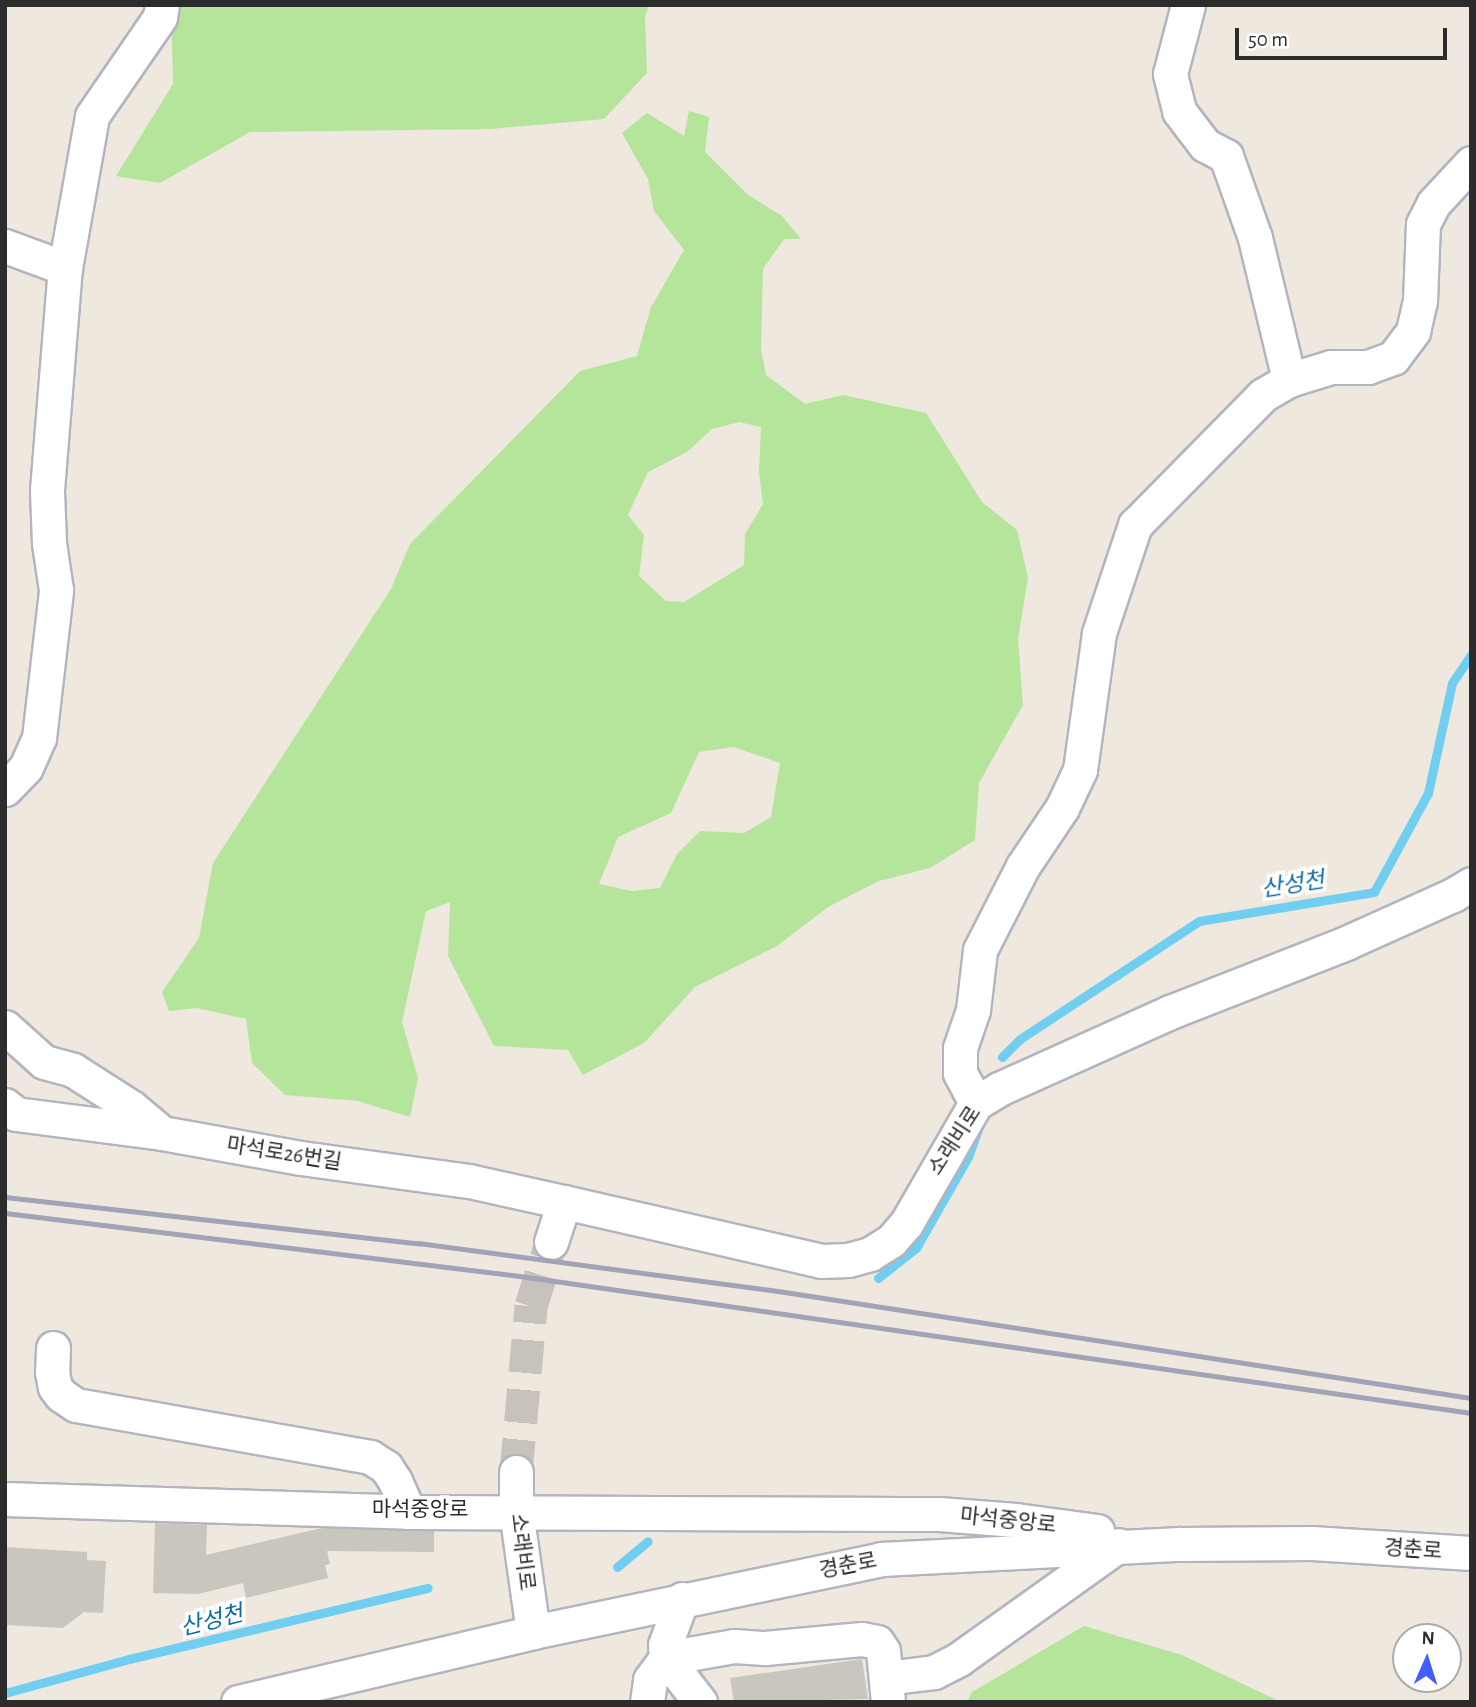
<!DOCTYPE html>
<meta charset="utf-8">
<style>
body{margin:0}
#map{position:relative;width:1476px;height:1707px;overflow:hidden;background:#eee8df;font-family:"Alegreya Sans","Noto Sans KR",sans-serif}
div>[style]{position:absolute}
.green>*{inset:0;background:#b4e59b}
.stream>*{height:9px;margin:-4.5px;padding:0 4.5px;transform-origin:4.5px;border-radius:4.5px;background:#71cef1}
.building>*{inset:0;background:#c9c6bd}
.minor-tunnel>*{height:33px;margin-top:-16.5px;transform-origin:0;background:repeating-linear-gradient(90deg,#c7c2bb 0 33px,transparent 0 50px)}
.roads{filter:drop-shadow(2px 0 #b2b5c0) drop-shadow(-2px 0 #b2b5c0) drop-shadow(0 2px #b2b5c0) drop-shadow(0 -2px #b2b5c0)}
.minor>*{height:33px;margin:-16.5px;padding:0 16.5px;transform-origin:16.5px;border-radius:16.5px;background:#fff}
.rail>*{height:5px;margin:-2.5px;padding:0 2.5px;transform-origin:2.5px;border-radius:2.5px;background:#a1a4b7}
span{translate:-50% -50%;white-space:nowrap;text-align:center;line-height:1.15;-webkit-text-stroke:7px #fff;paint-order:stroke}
.street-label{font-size:21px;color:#2c2c2c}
.water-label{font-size:23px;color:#0c6da1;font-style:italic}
.frame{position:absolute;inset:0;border:7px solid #2c2c2c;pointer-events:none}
.north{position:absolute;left:1392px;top:1623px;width:70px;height:70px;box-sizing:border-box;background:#fff;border:2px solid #ababab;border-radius:50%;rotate:3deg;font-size:19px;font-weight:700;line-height:28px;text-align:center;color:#2c2c2c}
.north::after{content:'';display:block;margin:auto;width:24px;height:32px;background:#3e60fc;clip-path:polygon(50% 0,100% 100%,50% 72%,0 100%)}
.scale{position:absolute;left:1235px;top:28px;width:212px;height:32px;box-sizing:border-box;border:4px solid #2c2c2c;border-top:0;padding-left:9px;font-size:21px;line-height:24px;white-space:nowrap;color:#2c2c2c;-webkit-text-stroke:5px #fff;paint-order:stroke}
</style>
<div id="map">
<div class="green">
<i style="clip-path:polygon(171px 5px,649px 5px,645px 17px,647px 73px,604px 119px,491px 129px,250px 132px,160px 183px,116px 176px,173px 84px)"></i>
<i style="clip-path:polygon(evenodd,689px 111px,709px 117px,705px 152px,747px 194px,782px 216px,801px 239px,784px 239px,763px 269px,761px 349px,766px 375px,805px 404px,843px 395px,926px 413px,982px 502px,1017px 530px,1028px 578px,1018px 639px,1023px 705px,979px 783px,975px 840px,930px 868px,879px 881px,828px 907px,777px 946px,695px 987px,644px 1043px,583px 1075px,568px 1050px,494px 1046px,448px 956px,450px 902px,426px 911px,402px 1022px,418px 1078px,410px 1117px,358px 1101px,285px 1095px,252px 1063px,246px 1019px,197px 1008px,169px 1011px,162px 992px,199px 938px,213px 863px,391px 589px,410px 544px,580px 371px,637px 356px,651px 307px,684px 250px,654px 211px,648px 179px,622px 133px,647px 113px,684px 136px,689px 111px,739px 422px,761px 427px,759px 472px,763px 504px,745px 534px,744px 565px,684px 602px,666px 601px,639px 576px,644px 535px,628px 515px,648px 472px,687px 452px,712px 429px,739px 422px,689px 111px,734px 747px,780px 763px,771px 817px,744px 833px,700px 831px,677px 854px,660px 888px,631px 891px,599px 884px,618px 837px,671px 813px,699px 752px,734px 747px)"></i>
<i style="clip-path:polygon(1084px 1626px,1182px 1655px,1281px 1702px,967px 1702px,972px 1692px)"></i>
</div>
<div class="stream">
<i style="left:1002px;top:1057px;width:25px;rotate:-45deg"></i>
<i style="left:1020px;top:1039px;width:214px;rotate:-33.4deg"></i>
<i style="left:1199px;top:921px;width:177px;rotate:-9.4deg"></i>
<i style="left:1374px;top:892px;width:113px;rotate:-61.4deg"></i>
<i style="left:1428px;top:793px;width:113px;rotate:-77.7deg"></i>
<i style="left:1452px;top:683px;width:34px;rotate:-56deg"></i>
<i style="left:878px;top:1278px;width:48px;rotate:-38.3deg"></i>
<i style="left:916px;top:1248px;width:105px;rotate:-60.3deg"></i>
<i style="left:968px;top:1157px;width:30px;rotate:-70deg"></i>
<i style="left:617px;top:1567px;width:40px;rotate:-40deg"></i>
<i style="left:5px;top:1693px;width:129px;rotate:-15.3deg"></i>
<i style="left:129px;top:1659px;width:307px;rotate:-13.4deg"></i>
</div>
<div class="building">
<i style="clip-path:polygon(155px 1523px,207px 1525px,206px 1555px,322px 1528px,434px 1531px,434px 1552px,327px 1551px,330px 1564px,325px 1565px,328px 1578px,246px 1598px,243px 1583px,198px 1594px,153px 1593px)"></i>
<i style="clip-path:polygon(5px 1547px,87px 1552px,87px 1560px,106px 1561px,103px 1613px,84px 1612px,63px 1628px,5px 1625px)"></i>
<i style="clip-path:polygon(862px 1659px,868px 1699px,734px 1702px,730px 1678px)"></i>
</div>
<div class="minor-tunnel">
<i style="left:516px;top:1472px;width:167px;rotate:-84.8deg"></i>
<i style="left:531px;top:1306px;width:67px;rotate:-72.6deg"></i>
</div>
<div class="roads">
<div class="minor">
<i style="left:1188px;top:5px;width:71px;rotate:104.6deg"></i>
<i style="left:1170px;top:74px;width:38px;rotate:76deg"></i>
<i style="left:1179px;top:111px;width:43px;rotate:52.6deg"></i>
<i style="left:1205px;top:145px;width:24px;rotate:28deg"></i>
<i style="left:1226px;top:156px;width:87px;rotate:70.5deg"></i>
<i style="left:1255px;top:238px;width:146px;rotate:76.5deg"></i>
<i style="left:5px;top:246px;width:64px;rotate:20.1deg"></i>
<i style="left:5px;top:789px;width:30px;rotate:-46deg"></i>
<i style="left:26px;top:767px;width:32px;rotate:-66deg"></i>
<i style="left:39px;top:738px;width:149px;rotate:-83.4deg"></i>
<i style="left:56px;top:590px;width:48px;rotate:-98.5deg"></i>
<i style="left:49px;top:543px;width:53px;rotate:-92.2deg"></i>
<i style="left:47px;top:490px;width:223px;rotate:-85.4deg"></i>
<i style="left:65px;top:268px;width:154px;rotate:-79.9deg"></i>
<i style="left:92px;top:116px;width:120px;rotate:-55.5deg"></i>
<i style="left:160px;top:17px;width:12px;rotate:-81deg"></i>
<i style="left:5px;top:1027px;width:52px;rotate:41.9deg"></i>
<i style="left:44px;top:1062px;width:30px;rotate:15deg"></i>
<i style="left:73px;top:1070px;width:69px;rotate:32.5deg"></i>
<i style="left:131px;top:1107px;width:40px;rotate:40deg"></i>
<i style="left:976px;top:1103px;width:34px;rotate:-118deg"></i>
<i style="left:960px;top:1073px;width:25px;rotate:-90deg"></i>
<i style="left:960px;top:1048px;width:40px;rotate:-71.1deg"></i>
<i style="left:973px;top:1010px;width:60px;rotate:-83.3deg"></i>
<i style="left:980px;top:950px;width:94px;rotate:-62.9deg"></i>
<i style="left:1023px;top:866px;width:70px;rotate:-56.1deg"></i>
<i style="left:1062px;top:808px;width:42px;rotate:-64.7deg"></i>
<i style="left:1080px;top:770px;width:138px;rotate:-82.1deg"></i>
<i style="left:1099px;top:633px;width:114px;rotate:-71.6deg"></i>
<i style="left:1135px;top:525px;width:182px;rotate:-45.4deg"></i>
<i style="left:1263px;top:395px;width:30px;rotate:-30deg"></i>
<i style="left:1289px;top:380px;width:44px;rotate:-17.2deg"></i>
<i style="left:1331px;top:367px;width:37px"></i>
<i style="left:1368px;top:367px;width:27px;rotate:-20deg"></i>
<i style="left:1393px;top:358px;width:34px;rotate:-53deg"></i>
<i style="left:1413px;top:331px;width:31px;rotate:-77deg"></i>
<i style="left:1420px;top:301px;width:77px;rotate:-87.8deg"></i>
<i style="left:1423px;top:224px;width:22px;rotate:-63deg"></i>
<i style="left:1433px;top:204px;width:56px;rotate:-47.2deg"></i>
<i style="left:5px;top:1105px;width:14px;rotate:39deg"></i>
<i style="left:16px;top:1114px;width:147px;rotate:7.4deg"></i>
<i style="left:162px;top:1133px;width:141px;rotate:10.2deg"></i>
<i style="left:301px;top:1158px;width:170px;rotate:7.8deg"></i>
<i style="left:469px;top:1181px;width:97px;rotate:12.5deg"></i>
<i style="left:551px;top:1242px;width:42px;rotate:-72deg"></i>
<i style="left:564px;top:1202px;width:264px;rotate:12.9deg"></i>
<i style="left:821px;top:1261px;width:27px;rotate:-2deg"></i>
<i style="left:848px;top:1260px;width:23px;rotate:-15deg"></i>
<i style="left:870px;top:1254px;width:25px;rotate:-32deg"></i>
<i style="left:891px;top:1241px;width:23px;rotate:-49deg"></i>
<i style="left:906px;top:1224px;width:140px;rotate:-60deg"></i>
<i style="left:976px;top:1103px;width:27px;rotate:-31deg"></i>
<i style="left:999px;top:1089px;width:188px;rotate:-24.2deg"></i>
<i style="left:1170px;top:1012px;width:189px;rotate:-21.4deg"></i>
<i style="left:1346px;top:943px;width:117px;rotate:-24.2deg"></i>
<i style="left:1453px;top:895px;width:21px;rotate:-31deg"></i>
<i style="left:53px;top:1348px;width:24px;rotate:92deg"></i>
<i style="left:52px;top:1372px;width:15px;rotate:79deg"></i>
<i style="left:55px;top:1387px;width:10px;rotate:53deg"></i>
<i style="left:61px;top:1395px;width:18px;rotate:34deg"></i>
<i style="left:76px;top:1405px;width:299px;rotate:10deg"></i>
<i style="left:370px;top:1457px;width:19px;rotate:32deg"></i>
<i style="left:386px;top:1467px;width:17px;rotate:57deg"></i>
<i style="left:395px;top:1481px;width:34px;rotate:66deg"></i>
<i style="left:516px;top:1472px;width:39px;rotate:90deg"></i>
<i style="left:516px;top:1511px;width:122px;rotate:82deg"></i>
<i style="left:5px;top:1499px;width:404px;rotate:1.8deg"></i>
<i style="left:409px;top:1512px;width:530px;rotate:0.22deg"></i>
<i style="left:939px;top:1514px;width:77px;rotate:4.5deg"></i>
<i style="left:1016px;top:1520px;width:82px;rotate:7.7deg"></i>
<i style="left:682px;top:1599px;width:49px;rotate:110.3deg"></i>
<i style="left:665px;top:1645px;width:13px;rotate:86deg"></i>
<i style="left:666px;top:1658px;width:56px;rotate:52.3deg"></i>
<i style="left:886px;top:1678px;width:48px;rotate:-7.1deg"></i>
<i style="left:934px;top:1672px;width:28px;rotate:-27deg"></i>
<i style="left:959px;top:1659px;width:196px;rotate:-35.5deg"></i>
<i style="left:238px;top:1702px;width:303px;rotate:-13.3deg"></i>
<i style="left:533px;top:1632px;width:356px;rotate:-11.8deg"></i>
<i style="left:881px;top:1559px;width:299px;rotate:-2.9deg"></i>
<i style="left:1180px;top:1544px;width:132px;rotate:-0.4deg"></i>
<i style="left:1312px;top:1543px;width:159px;rotate:3.6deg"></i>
<i style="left:647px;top:1702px;width:22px;rotate:-82deg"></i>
<i style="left:650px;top:1680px;width:27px;rotate:-54deg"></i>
<i style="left:666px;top:1658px;width:69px;rotate:-10deg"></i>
<i style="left:734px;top:1646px;width:31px;rotate:4deg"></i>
<i style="left:765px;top:1648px;width:97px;rotate:-5.3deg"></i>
<i style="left:862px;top:1639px;width:15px;rotate:11deg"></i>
<i style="left:877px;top:1642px;width:11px;rotate:56deg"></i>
<i style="left:883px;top:1651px;width:51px;rotate:84.4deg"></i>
</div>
</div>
<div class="rail">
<i style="left:5px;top:1197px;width:416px;rotate:6.4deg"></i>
<i style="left:418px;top:1243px;width:363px;rotate:7.6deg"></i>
<i style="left:778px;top:1291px;width:701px;rotate:8.78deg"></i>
<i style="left:5px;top:1213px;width:526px;rotate:6.99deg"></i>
<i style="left:527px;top:1277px;width:954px;rotate:8.2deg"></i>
</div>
<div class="street-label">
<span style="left:955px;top:1141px;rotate:-57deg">소래비로</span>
<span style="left:284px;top:1154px;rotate:9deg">마석로26번길</span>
<span style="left:420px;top:1510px">마석중앙로</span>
<span style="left:1008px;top:1521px;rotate:6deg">마석중앙로</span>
<span style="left:1413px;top:1550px;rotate:4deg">경춘로</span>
<span style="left:522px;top:1552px;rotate:83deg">소래비로</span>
<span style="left:848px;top:1566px;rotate:-11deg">경춘로</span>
</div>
<div class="water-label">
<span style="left:1293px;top:886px;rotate:-9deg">산성천</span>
<span style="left:212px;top:1622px;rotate:-14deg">산성천</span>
</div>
<div class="frame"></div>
<div class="north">N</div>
<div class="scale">50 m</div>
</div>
